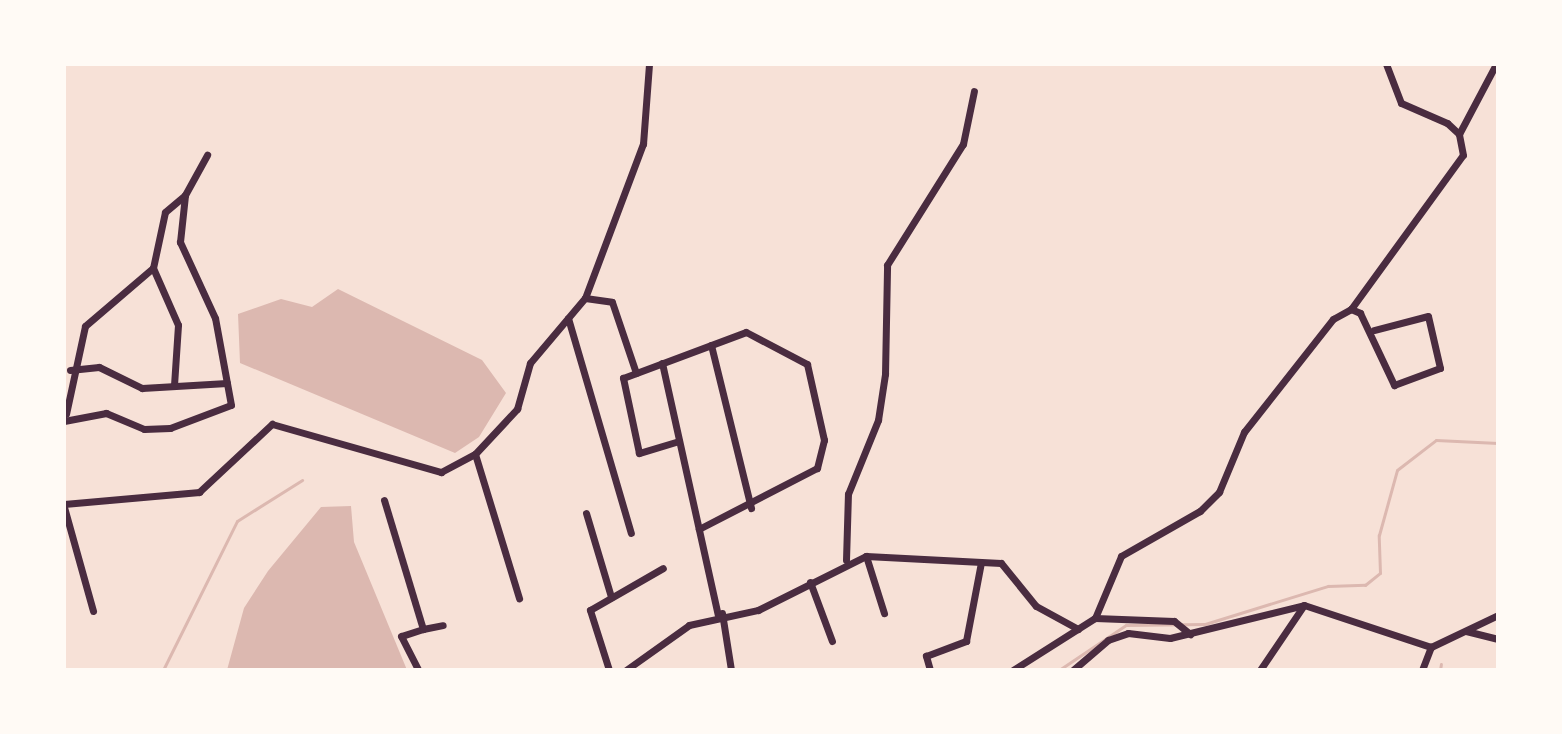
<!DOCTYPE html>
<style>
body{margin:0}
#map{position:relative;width:1562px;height:734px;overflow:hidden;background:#f7e1d7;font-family:Mulish,sans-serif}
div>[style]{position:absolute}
.water>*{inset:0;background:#dcb8b0}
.stream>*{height:3px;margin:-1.5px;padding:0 1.5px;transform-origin:1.5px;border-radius:1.5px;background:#dcb8b0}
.minor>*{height:7px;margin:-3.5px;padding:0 3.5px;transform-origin:3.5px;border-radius:3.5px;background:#4a2c40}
span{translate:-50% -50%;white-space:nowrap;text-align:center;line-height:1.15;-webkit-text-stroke:6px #fffaf5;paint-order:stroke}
.frame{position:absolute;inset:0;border:66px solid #fffaf5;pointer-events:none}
</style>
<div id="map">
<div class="water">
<i style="clip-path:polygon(338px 289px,482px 360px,506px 393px,479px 437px,455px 453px,240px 363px,238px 314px,281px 299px,312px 307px)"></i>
<i style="clip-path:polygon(351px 506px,354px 542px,407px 670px,227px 670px,244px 608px,268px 571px,321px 507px)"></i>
</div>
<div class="stream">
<i style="left:163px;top:670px;width:166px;rotate:-63.6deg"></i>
<i style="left:237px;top:521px;width:77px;rotate:-32.2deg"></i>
<i style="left:1059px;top:670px;width:81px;rotate:-33.9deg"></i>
<i style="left:1126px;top:625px;width:79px;rotate:-0.7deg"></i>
<i style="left:1205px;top:624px;width:129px;rotate:-17.2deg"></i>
<i style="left:1328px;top:586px;width:37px;rotate:-2deg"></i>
<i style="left:1365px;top:585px;width:19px;rotate:-39deg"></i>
<i style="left:1380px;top:573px;width:38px;rotate:-92deg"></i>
<i style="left:1379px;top:535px;width:67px;rotate:-74.5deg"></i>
<i style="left:1397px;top:470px;width:49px;rotate:-37.6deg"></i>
<i style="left:1436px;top:440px;width:62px;rotate:2.8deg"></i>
<i style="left:1440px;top:670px;width:6px;rotate:-81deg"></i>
</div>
<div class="minor">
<i style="left:1459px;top:134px;width:79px;rotate:-62.1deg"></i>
<i style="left:153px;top:268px;width:62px;rotate:66.3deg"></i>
<i style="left:178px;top:325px;width:61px;rotate:93.8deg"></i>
<i style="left:585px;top:298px;width:165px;rotate:-69.4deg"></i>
<i style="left:643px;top:144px;width:80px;rotate:-85.7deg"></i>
<i style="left:1351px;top:309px;width:190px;rotate:-54deg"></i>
<i style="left:1463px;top:155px;width:21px;rotate:-101deg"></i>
<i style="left:1459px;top:134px;width:16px;rotate:-137deg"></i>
<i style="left:1447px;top:123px;width:50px;rotate:-156.5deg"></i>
<i style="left:1401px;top:103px;width:42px;rotate:-111deg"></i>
<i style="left:568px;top:318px;width:224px;rotate:73.7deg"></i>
<i style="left:711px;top:345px;width:168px;rotate:76.2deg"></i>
<i style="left:662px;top:363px;width:258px;rotate:77.5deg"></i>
<i style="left:70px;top:370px;width:29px;rotate:-6deg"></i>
<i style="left:99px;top:367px;width:48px;rotate:26deg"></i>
<i style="left:142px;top:388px;width:85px;rotate:-3.4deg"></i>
<i style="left:66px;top:414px;width:90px;rotate:-77.8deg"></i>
<i style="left:85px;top:326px;width:89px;rotate:-40.5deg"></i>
<i style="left:153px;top:268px;width:57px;rotate:-77.9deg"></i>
<i style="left:165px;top:212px;width:26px;rotate:-40deg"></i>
<i style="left:64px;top:421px;width:43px;rotate:-10.8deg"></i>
<i style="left:106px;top:413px;width:41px;rotate:22.8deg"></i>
<i style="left:144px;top:429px;width:26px;rotate:-2deg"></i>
<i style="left:170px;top:428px;width:65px;rotate:-20.7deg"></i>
<i style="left:231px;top:405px;width:88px;rotate:-100.4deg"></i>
<i style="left:215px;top:318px;width:84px;rotate:-114.7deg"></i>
<i style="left:180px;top:242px;width:47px;rotate:-83.9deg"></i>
<i style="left:185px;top:195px;width:46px;rotate:-61.2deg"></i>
<i style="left:679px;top:441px;width:42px;rotate:163.3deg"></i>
<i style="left:639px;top:453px;width:77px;rotate:-102deg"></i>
<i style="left:623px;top:378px;width:131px;rotate:-20.5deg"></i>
<i style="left:746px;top:332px;width:69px;rotate:27.7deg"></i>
<i style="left:807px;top:364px;width:78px;rotate:77.4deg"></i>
<i style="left:824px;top:440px;width:29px;rotate:104deg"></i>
<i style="left:817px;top:468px;width:133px;rotate:152.7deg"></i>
<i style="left:475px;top:454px;width:151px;rotate:73deg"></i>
<i style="left:384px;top:500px;width:135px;rotate:73.2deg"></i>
<i style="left:423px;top:629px;width:23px;rotate:162deg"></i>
<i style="left:401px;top:636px;width:38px;rotate:63deg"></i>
<i style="left:64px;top:504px;width:136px;rotate:-5.1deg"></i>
<i style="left:199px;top:492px;width:100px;rotate:-43deg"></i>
<i style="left:272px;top:424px;width:176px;rotate:15.9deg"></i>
<i style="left:441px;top:472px;width:38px;rotate:-28deg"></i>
<i style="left:475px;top:454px;width:62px;rotate:-47deg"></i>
<i style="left:517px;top:409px;width:48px;rotate:-74.2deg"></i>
<i style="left:530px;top:363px;width:85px;rotate:-49.8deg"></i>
<i style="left:585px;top:298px;width:27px;rotate:8deg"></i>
<i style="left:612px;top:302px;width:75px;rotate:71.3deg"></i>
<i style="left:64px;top:507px;width:108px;rotate:74.4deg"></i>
<i style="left:586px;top:513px;width:88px;rotate:73.4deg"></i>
<i style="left:866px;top:556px;width:60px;rotate:72.5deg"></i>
<i style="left:846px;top:560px;width:66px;rotate:-88.3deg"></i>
<i style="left:848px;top:494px;width:80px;rotate:-67.9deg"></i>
<i style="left:878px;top:420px;width:47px;rotate:-81.3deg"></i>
<i style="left:885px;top:374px;width:109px;rotate:-88.9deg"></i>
<i style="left:887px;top:265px;width:143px;rotate:-57.9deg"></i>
<i style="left:963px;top:144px;width:54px;rotate:-78.3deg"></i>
<i style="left:810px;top:582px;width:63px;rotate:69.6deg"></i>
<i style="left:722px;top:613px;width:58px;rotate:81deg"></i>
<i style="left:1095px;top:618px;width:67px;rotate:-67.2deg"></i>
<i style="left:1121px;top:556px;width:91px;rotate:-29.7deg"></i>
<i style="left:1200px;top:511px;width:27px;rotate:-45deg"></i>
<i style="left:1219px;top:492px;width:65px;rotate:-67.4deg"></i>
<i style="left:1244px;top:432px;width:144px;rotate:-51.8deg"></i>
<i style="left:1333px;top:319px;width:21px;rotate:-29deg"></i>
<i style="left:1351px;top:309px;width:10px;rotate:24deg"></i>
<i style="left:1360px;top:313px;width:80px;rotate:64.7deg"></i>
<i style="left:1394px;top:385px;width:49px;rotate:-20.3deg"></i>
<i style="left:1440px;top:368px;width:53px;rotate:-103deg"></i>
<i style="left:1428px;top:316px;width:56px;rotate:165.5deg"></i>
<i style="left:423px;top:629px;width:20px;rotate:-11deg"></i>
<i style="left:1466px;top:631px;width:33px;rotate:14deg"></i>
<i style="left:609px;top:670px;width:63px;rotate:-107.6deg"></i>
<i style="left:590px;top:610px;width:84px;rotate:-29.9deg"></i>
<i style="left:626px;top:670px;width:77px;rotate:-35.5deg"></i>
<i style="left:689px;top:625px;width:71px;rotate:-12.3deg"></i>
<i style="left:758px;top:610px;width:121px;rotate:-26.6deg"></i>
<i style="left:866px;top:556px;width:135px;rotate:3deg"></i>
<i style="left:1001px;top:563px;width:55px;rotate:50.9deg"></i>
<i style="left:1036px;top:606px;width:48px;rotate:28.7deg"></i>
<i style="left:930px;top:670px;width:15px;rotate:-106deg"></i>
<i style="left:926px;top:656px;width:43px;rotate:-20.6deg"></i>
<i style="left:966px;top:641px;width:80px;rotate:-79.2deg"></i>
<i style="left:1013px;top:670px;width:97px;rotate:-32.4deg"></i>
<i style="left:1095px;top:618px;width:79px;rotate:2.2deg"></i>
<i style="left:1174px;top:621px;width:21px;rotate:39deg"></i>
<i style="left:1073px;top:670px;width:46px;rotate:-40.6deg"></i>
<i style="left:1108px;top:640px;width:21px;rotate:-19deg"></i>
<i style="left:1128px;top:633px;width:42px;rotate:6.8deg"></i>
<i style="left:1170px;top:638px;width:138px;rotate:-13.8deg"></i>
<i style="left:1304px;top:605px;width:134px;rotate:18.3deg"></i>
<i style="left:1431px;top:647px;width:74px;rotate:-25.5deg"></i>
<i style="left:1260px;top:670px;width:78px;rotate:-55.9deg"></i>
<i style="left:1422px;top:670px;width:25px;rotate:-69deg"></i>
</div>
<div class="frame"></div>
</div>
